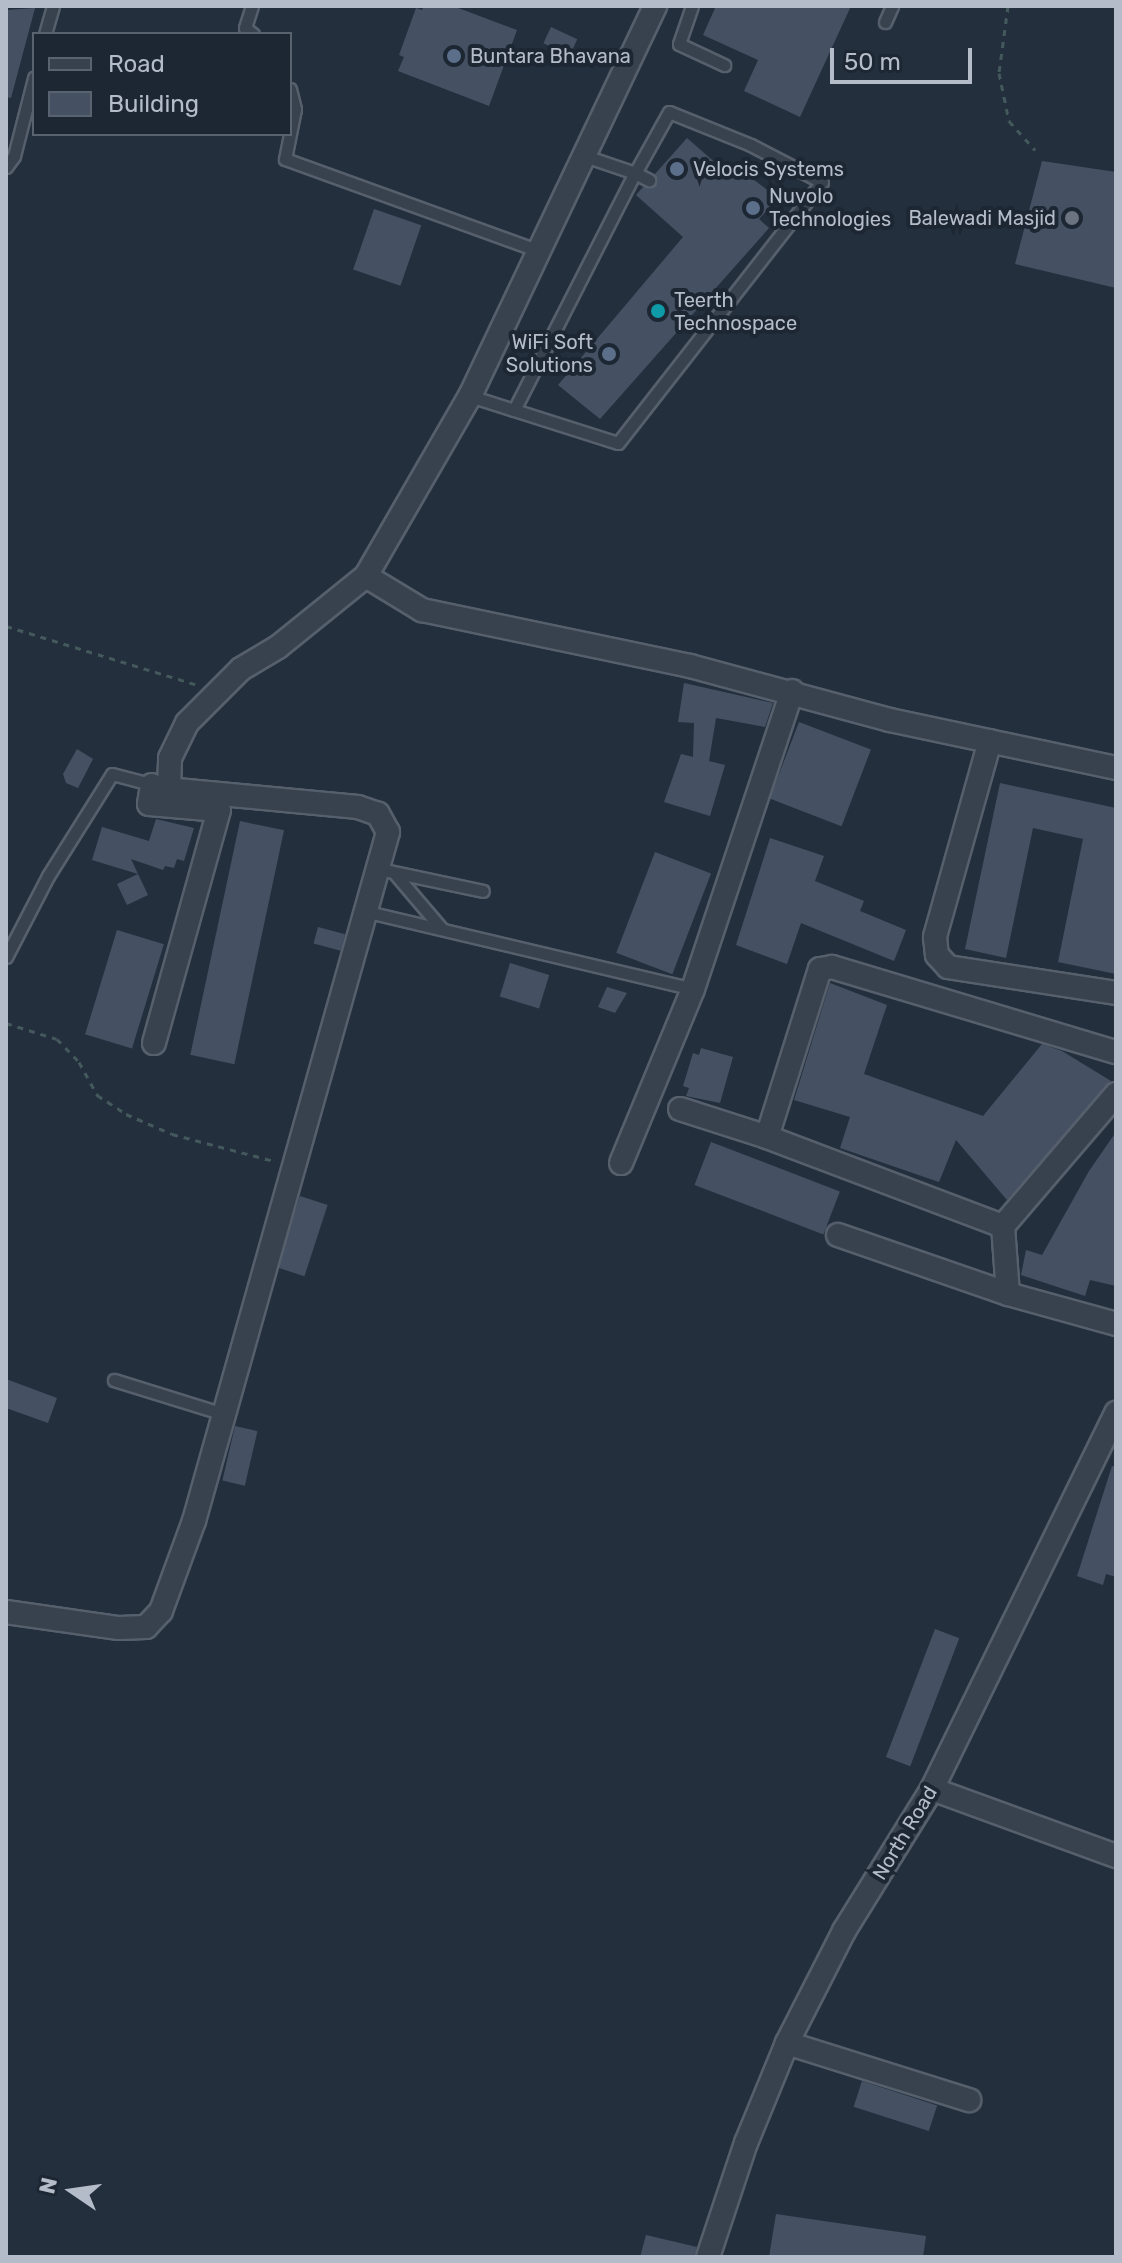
<!DOCTYPE html>
<style>
body{margin:0}
#map{position:relative;width:1122px;height:2263px;overflow:hidden;background:#242f3e;font-family:Rubik,sans-serif}
div>[style]{position:absolute}
.building>*{inset:0;background:#455162;transform-origin:0 0}
.path>*{height:3px;margin-top:-1.5px;transform-origin:0;background:repeating-linear-gradient(90deg,#44595c 0 6px,transparent 0 12px)}
.roads{filter:drop-shadow(2px 0 #565f6c) drop-shadow(-2px 0 #565f6c) drop-shadow(0 2px #565f6c) drop-shadow(0 -2px #565f6c)}
.service>*{height:11px;margin:-5.5px;padding:0 5.5px;transform-origin:5.5px;border-radius:5.5px;background:#38414e}
.minor>*{height:22px;margin:-11px;padding:0 11px;transform-origin:11px;border-radius:11px;background:#38414e}
.dots>*{width:22px;height:22px;translate:-50% -50%;box-sizing:border-box;border:4px solid #1d2633;border-radius:50%}
span{translate:-50% -50%;white-space:nowrap;text-align:center;line-height:1.15;-webkit-text-stroke:8px #1d2633;paint-order:stroke}
.poi-label{font-size:20px;color:#b4bcc9}
.left{translate:0 -50%;text-align:left}
.right{translate:-100% -50%;text-align:right}
.street-label{font-size:20px;color:#b4bcc9}
.frame{position:absolute;inset:0;border:8px solid #b4bcc9;pointer-events:none}
.legend{position:absolute;left:32px;top:32px;width:260px;height:104px;box-sizing:border-box;background:#1d2633;border:2px solid #59626f;margin:0;padding:10px 14px;list-style:none;font-size:24px;color:#b4bcc9}
.legend li{display:flex;align-items:center;gap:16px;height:40px}
.legend b{width:40px;border:2px solid #59626f}
.north{position:absolute;left:32px;top:2151px;width:80px;height:80px;-webkit-text-stroke:6px #1d2633;paint-order:stroke;rotate:283deg;font-size:22px;font-weight:700;line-height:32px;text-align:center;color:#b4bcc9}
.north::after{content:'';display:block;margin:auto;width:28px;height:36px;background:#b4bcc9;clip-path:polygon(50% 0,100% 100%,50% 72%,0 100%)}
.scale{position:absolute;left:830px;top:48px;width:142px;height:36px;box-sizing:border-box;border:4px solid #b4bcc9;border-top:0;padding-left:10px;font-size:24px;line-height:28px;white-space:nowrap;color:#b4bcc9;-webkit-text-stroke:6px #1d2633;paint-order:stroke}
</style>
<div id="map">
<div class="building">
<i style="clip-path:polygon(424px 6px,453px 6px,517px 30px,489px 106px,398px 71px,404px 57px,399px 55px,416px 8px,422px 10px)"></i>
<i style="clip-path:polygon(716px 6px,851px 6px,800px 117px,744px 91px,758px 60px,703px 35px)"></i>
<i style="clip-path:polygon(35px 8px,11px 98px,6px 97px,6px 10px)"></i>
<i style="left:551px;top:27px;width:29px;height:18px;rotate:25deg"></i>
<i style="clip-path:polygon(687px 138px,726px 172px,733px 164px,778px 198px,759px 219px,769px 228px,600px 419px,558px 385px,683px 237px,636px 195px,643px 187px,654px 187px,657px 180px,655px 174px)"></i>
<i style="clip-path:polygon(1042px 161px,1116px 172px,1116px 288px,1015px 264px)"></i>
<i style="left:374px;top:209px;width:50px;height:64px;rotate:19deg"></i>
<i style="clip-path:polygon(684px 683px,773px 703px,765px 727px,716px 718px,709px 761px,725px 765px,710px 816px,664px 802px,681px 754px,693px 757px,694px 723px,678px 722px)"></i>
<i style="left:799px;top:722px;width:77px;height:82px;rotate:21deg"></i>
<i style="clip-path:polygon(77px 749px,93px 759px,78px 788px,66px 783px,63px 774px)"></i>
<i style="clip-path:polygon(1000px 783px,1116px 808px,1116px 974px,1058px 962px,1083px 839px,1033px 828px,1006px 958px,965px 949px)"></i>
<i style="clip-path:polygon(156px 819px,194px 828px,184px 861px,177px 859px,174px 868px,165px 866px,163px 870px,131px 859px,148px 895px,127px 905px,117px 884px,138px 874px,92px 860px,102px 827px,149px 841px)"></i>
<i style="left:240px;top:821px;width:45px;height:239px;rotate:12deg"></i>
<i style="clip-path:polygon(770px 838px,824px 856px,815px 881px,864px 901px,860px 911px,906px 930px,894px 961px,801px 923px,787px 964px,736px 945px)"></i>
<i style="left:655px;top:852px;width:60px;height:108px;rotate:21deg"></i>
<i style="left:318px;top:927px;width:28px;height:17px;rotate:15deg"></i>
<i style="left:117px;top:930px;width:49px;height:109px;rotate:17deg"></i>
<i style="left:510px;top:963px;width:41px;height:35px;rotate:17deg"></i>
<i style="clip-path:polygon(830px 983px,887px 1005px,864px 1074px,983px 1116px,1042px 1044px,1062px 1051px,1111px 1081px,1007px 1200px,956px 1140px,939px 1182px,840px 1148px,850px 1117px,794px 1100px)"></i>
<i style="clip-path:polygon(607px 987px,627px 993px,615px 1013px,598px 1007px)"></i>
<i style="clip-path:polygon(701px 1048px,733px 1057px,720px 1103px,686px 1096px,689px 1088px,683px 1086px,693px 1053px,699px 1055px)"></i>
<i style="clip-path:polygon(1116px 1132px,1116px 1286px,1090px 1280px,1085px 1296px,1021px 1275px,1026px 1250px,1042px 1255px,1089px 1171px)"></i>
<i style="left:711px;top:1142px;width:138px;height:46px;rotate:21deg"></i>
<i style="left:300px;top:1196px;width:29px;height:75px;rotate:18deg"></i>
<i style="clip-path:polygon(6px 1379px,57px 1398px,48px 1423px,6px 1408px)"></i>
<i style="left:235px;top:1426px;width:23px;height:56px;rotate:13deg"></i>
<i style="clip-path:polygon(1112px 1466px,1116px 1467px,1116px 1577px,1106px 1574px,1103px 1585px,1077px 1576px)"></i>
<i style="left:935px;top:1629px;width:26px;height:137px;rotate:21deg"></i>
<i style="left:862px;top:2081px;width:79px;height:27px;rotate:18deg"></i>
<i style="clip-path:polygon(776px 2214px,926px 2236px,923px 2257px,769px 2257px)"></i>
<i style="clip-path:polygon(646px 2235px,697px 2247px,694px 2257px,640px 2257px)"></i>
</div>
<div class="path">
<i style="left:1008px;top:6px;width:68px;rotate:97.7deg"></i>
<i style="left:999px;top:73px;width:49px;rotate:78.2deg"></i>
<i style="left:1009px;top:121px;width:39px;rotate:48deg"></i>
<i style="left:6px;top:626px;width:201px;rotate:17.1deg"></i>
<i style="left:6px;top:1023px;width:53px;rotate:17.4deg"></i>
<i style="left:57px;top:1039px;width:32px;rotate:46deg"></i>
<i style="left:79px;top:1062px;width:38px;rotate:61deg"></i>
<i style="left:97px;top:1095px;width:35px;rotate:33deg"></i>
<i style="left:126px;top:1114px;width:50px;rotate:23.5deg"></i>
<i style="left:172px;top:1134px;width:106px;rotate:14.8deg"></i>
</div>
<div class="roads">
<div class="service">
<i style="left:252px;top:6px;width:23px;rotate:108deg"></i>
<i style="left:245px;top:28px;width:10px;rotate:37deg"></i>
<i style="left:692px;top:6px;width:40px;rotate:108.9deg"></i>
<i style="left:679px;top:44px;width:50px;rotate:25deg"></i>
<i style="left:885px;top:22px;width:17px;rotate:-66deg"></i>
<i style="left:45px;top:34px;width:29px;rotate:-74deg"></i>
<i style="left:290px;top:89px;width:21px;rotate:76deg"></i>
<i style="left:295px;top:109px;width:51px;rotate:101.3deg"></i>
<i style="left:285px;top:159px;width:270px;rotate:19.9deg"></i>
<i style="left:6px;top:167px;width:14px;rotate:-54deg"></i>
<i style="left:14px;top:156px;width:81px;rotate:-75.6deg"></i>
<i style="left:470px;top:396px;width:46px;rotate:17.7deg"></i>
<i style="left:514px;top:410px;width:266px;rotate:-63deg"></i>
<i style="left:635px;top:173px;width:53px;rotate:-161.2deg"></i>
<i style="left:514px;top:410px;width:109px;rotate:17.6deg"></i>
<i style="left:618px;top:443px;width:331px;rotate:-52deg"></i>
<i style="left:822px;top:182px;width:80px;rotate:-152.5deg"></i>
<i style="left:751px;top:145px;width:88px;rotate:-158.1deg"></i>
<i style="left:669px;top:112px;width:70px;rotate:119.1deg"></i>
<i style="left:635px;top:173px;width:16px;rotate:27deg"></i>
<i style="left:379px;top:869px;width:106px;rotate:11.9deg"></i>
<i style="left:396px;top:875px;width:71px;rotate:49.6deg"></i>
<i style="left:368px;top:912px;width:334px;rotate:13.3deg"></i>
<i style="left:6px;top:957px;width:91px;rotate:-62.6deg"></i>
<i style="left:48px;top:876px;width:120px;rotate:-57.9deg"></i>
<i style="left:112px;top:774px;width:43px;rotate:14.7deg"></i>
<i style="left:114px;top:1380px;width:115px;rotate:17.2deg"></i>
</div>
<div class="minor">
<i style="left:366px;top:576px;width:66px;rotate:31.3deg"></i>
<i style="left:422px;top:610px;width:274px;rotate:11.8deg"></i>
<i style="left:690px;top:666px;width:207px;rotate:15.1deg"></i>
<i style="left:890px;top:720px;width:231px;rotate:12deg"></i>
<i style="left:990px;top:741px;width:204px;rotate:105.7deg"></i>
<i style="left:935px;top:937px;width:18px;rotate:84deg"></i>
<i style="left:937px;top:955px;width:16px;rotate:47deg"></i>
<i style="left:948px;top:967px;width:170px;rotate:8.8deg"></i>
<i style="left:152px;top:785px;width:19px;rotate:99deg"></i>
<i style="left:149px;top:804px;width:70px;rotate:4.9deg"></i>
<i style="left:219px;top:810px;width:242px;rotate:105.6deg"></i>
<i style="left:680px;top:1109px;width:91px;rotate:17.8deg"></i>
<i style="left:767px;top:1137px;width:176px;rotate:-72.5deg"></i>
<i style="left:820px;top:969px;width:12px;rotate:-9deg"></i>
<i style="left:832px;top:967px;width:296px;rotate:16.7deg"></i>
<i style="left:767px;top:1137px;width:252px;rotate:20.7deg"></i>
<i style="left:1003px;top:1226px;width:68px;rotate:85.8deg"></i>
<i style="left:1008px;top:1294px;width:112px;rotate:15.5deg"></i>
<i style="left:621px;top:1163px;width:188px;rotate:-67.5deg"></i>
<i style="left:693px;top:989px;width:314px;rotate:-71.6deg"></i>
<i style="left:1003px;top:1226px;width:174px;rotate:-49.4deg"></i>
<i style="left:838px;top:1235px;width:180px;rotate:19.1deg"></i>
<i style="left:6px;top:1612px;width:114px;rotate:8.1deg"></i>
<i style="left:119px;top:1628px;width:27px;rotate:-2deg"></i>
<i style="left:146px;top:1627px;width:22px;rotate:-47deg"></i>
<i style="left:161px;top:1611px;width:96px;rotate:-69.9deg"></i>
<i style="left:194px;top:1521px;width:716px;rotate:-74.27deg"></i>
<i style="left:388px;top:832px;width:21px;rotate:-119deg"></i>
<i style="left:378px;top:814px;width:21px;rotate:-161deg"></i>
<i style="left:358px;top:807px;width:190px;rotate:-174.6deg"></i>
<i style="left:169px;top:789px;width:31px;rotate:-88deg"></i>
<i style="left:170px;top:758px;width:39px;rotate:-64deg"></i>
<i style="left:187px;top:723px;width:76px;rotate:-45deg"></i>
<i style="left:241px;top:669px;width:43px;rotate:-30.7deg"></i>
<i style="left:278px;top:647px;width:113px;rotate:-38.9deg"></i>
<i style="left:366px;top:576px;width:208px;rotate:-60deg"></i>
<i style="left:470px;top:396px;width:432px;rotate:-64.6deg"></i>
<i style="left:932px;top:1789px;width:196px;rotate:20deg"></i>
<i style="left:787px;top:2043px;width:191px;rotate:17.4deg"></i>
<i style="left:708px;top:2257px;width:120px;rotate:-71.6deg"></i>
<i style="left:746px;top:2143px;width:108px;rotate:-67.7deg"></i>
<i style="left:787px;top:2043px;width:126px;rotate:-63deg"></i>
<i style="left:844px;top:1931px;width:167px;rotate:-58.2deg"></i>
<i style="left:932px;top:1789px;width:419px;rotate:-63.9deg"></i>
</div>
</div>
<div class="dots">
<i style="left:454px;top:56px;background:#5c6f8a"></i>
<i style="left:677px;top:169px;background:#5c6f8a"></i>
<i style="left:753px;top:208px;background:#5c6f8a"></i>
<i style="left:1072px;top:218px;background:#6b7280"></i>
<i style="left:658px;top:311px;background:#0f9aa8"></i>
<i style="left:609px;top:354px;background:#5c6f8a"></i>
</div>
<div class="poi-label">
<span class="left" style="left:470px;top:56px">Buntara Bhavana</span>
<span class="left" style="left:693px;top:169px">Velocis Systems</span>
<span class="left" style="left:769px;top:208px">Nuvolo<br>Technologies</span>
<span class="right" style="left:1056px;top:218px">Balewadi Masjid</span>
<span class="left" style="left:674px;top:312px">Teerth<br>Technospace</span>
<span class="right" style="left:593px;top:354px">WiFi Soft<br>Solutions</span>
</div>
<div class="street-label">
<span style="left:905px;top:1833px;rotate:-59deg">North Road</span>
</div>
<div class="frame"></div>
<ul class="legend">
<li><b style="height:10px;background:#38414e"></b>Road</li>
<li><b style="height:22px;background:#455162"></b>Building</li>
</ul>
<div class="north">N</div>
<div class="scale">50 m</div>
</div>
